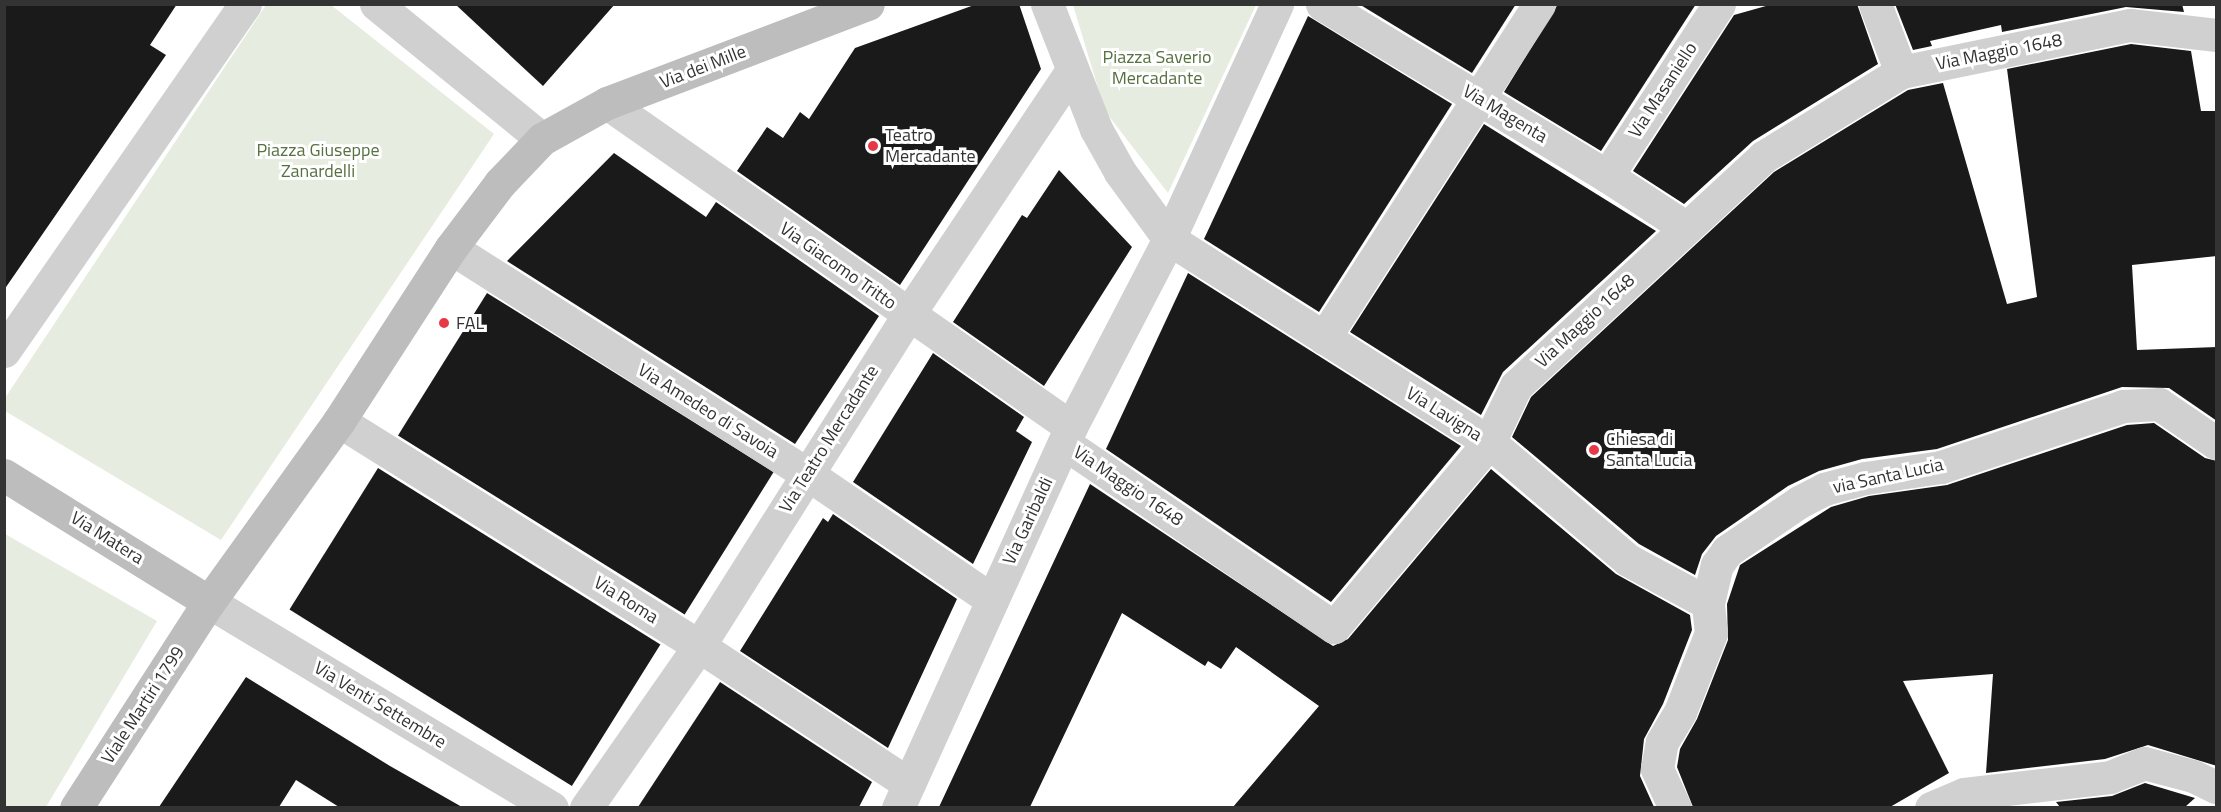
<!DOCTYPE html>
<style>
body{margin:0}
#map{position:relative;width:2221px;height:812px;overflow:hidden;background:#fff;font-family:"Titillium Web",sans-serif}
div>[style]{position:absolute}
.green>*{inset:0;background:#e6ecdf}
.building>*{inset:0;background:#1a1a1a;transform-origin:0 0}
.street>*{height:33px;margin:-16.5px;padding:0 16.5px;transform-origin:16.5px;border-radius:16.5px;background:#d0d0d0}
.secondary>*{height:33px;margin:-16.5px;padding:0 16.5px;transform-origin:16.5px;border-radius:16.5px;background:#bdbdbd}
.dots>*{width:16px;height:16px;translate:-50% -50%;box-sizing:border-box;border:3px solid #fff;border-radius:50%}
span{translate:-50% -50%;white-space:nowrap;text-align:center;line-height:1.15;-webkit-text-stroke:6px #fff;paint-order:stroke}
.street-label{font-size:18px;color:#333}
.park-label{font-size:18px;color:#56703f}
.poi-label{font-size:18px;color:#333}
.left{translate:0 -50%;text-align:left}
.frame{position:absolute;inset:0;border:6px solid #333;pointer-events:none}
</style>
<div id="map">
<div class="green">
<i style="clip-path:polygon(266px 5px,331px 5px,494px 134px,221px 540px,5px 411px,5px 398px)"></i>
<i style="clip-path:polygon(1073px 5px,1256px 5px,1168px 193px,1105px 111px)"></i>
<i style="clip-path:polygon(5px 534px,157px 621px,46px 807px,5px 807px)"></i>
</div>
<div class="building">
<i style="clip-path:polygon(4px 4px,177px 4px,150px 45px,166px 55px,4px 290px)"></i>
<i style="clip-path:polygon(455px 4px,615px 4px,543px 86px)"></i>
<i style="clip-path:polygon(977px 4px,1019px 4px,1041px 69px,900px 285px,737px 171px,767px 127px,783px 138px,800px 112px,809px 119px,855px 48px)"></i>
<i style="clip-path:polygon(1359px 4px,1516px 4px,1472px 73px)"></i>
<i style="clip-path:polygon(1558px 4px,1696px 4px,1601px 151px,1504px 92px)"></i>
<i style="clip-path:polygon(1773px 4px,1857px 4px,1878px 64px,1753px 141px,1684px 204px,1633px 171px,1734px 15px)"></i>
<i style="clip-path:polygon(1895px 4px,2182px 4px,2184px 12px,2126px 7px,2002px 32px,2001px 25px,1930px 41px,1932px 46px,1913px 50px)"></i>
<i style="clip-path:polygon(1308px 16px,1452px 104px,1319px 312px,1204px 239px)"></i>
<i style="clip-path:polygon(2131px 44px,2191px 51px,2201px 111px,2217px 111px,2217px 256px,2132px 265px,2137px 350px,2217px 347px,2217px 421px,2169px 388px,2122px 387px,1937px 449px,1862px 459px,1819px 471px,1788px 486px,1716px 536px,1702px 554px,1695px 575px,1639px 544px,1512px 437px,1531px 397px,1774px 172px,1908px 90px,1943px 83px,2007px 304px,2037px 297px,2007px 69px)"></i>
<i style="clip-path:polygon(1484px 124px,1656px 231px,1503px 372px,1481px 415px,1350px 332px)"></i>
<i style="clip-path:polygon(614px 153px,706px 217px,716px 202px,879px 316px,795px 444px,507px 261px)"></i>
<i style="clip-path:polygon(1059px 170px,1132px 247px,1044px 386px,953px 322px,1022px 215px,1027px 218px)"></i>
<i style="clip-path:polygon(1188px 273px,1461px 446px,1331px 602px,1106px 449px)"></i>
<i style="left:487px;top:293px;width:338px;height:168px;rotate:32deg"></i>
<i style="clip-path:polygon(933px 353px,1024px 417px,1016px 431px,1032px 442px,973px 564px,853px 482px)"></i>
<i style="clip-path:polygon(2154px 423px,2205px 458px,2217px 461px,2217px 766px,2148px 745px,2105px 759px,1986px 773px,1993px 674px,1903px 681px,1949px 773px,1890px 807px,1693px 807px,1677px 767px,1680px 749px,1697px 719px,1728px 640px,1727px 604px,1740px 565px,1831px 507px,1869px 496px,1947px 485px,2127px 425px)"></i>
<i style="left:378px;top:468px;width:333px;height:167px;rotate:32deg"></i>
<i style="clip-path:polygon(1491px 469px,1616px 574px,1690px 615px,1692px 630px,1663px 704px,1644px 739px,1640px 776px,1654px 807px,1233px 807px,1319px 706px,1236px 647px,1221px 669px,1208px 661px,1205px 666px,1122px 613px,1030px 807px,939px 807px,1090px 484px,1333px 646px,1348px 639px)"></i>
<i style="clip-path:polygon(833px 514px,957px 599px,888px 748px,740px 651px,823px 518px,828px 522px)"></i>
<i style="clip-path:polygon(246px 677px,390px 766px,462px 807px,339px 807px,296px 780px,279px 807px,159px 807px)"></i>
<i style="clip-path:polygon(720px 682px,872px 782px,859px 807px,638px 807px)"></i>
<i style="clip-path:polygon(2145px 783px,2195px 798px,2185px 807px,2060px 807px,2056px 802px,2112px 796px)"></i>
</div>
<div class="street">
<i style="left:376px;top:4px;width:214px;rotate:39.1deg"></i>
<i style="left:1047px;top:4px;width:134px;rotate:68.6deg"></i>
<i style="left:1096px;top:129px;width:49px;rotate:60.8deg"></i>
<i style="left:1120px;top:172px;width:83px;rotate:53.8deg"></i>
<i style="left:1169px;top:239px;width:379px;rotate:32.4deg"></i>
<i style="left:1489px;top:442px;width:182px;rotate:40.3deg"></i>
<i style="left:1628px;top:560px;width:91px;rotate:28.3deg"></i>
<i style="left:1322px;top:4px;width:333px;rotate:31.1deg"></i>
<i style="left:1607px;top:176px;width:93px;rotate:33.2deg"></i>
<i style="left:1875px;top:4px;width:73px;rotate:69.1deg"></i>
<i style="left:607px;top:103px;width:566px;rotate:34.93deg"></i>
<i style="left:1607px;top:176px;width:205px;rotate:-56.9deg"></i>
<i style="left:451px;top:248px;width:420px;rotate:32.4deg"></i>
<i style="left:806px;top:473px;width:225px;rotate:34.3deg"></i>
<i style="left:1324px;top:338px;width:397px;rotate:-57.2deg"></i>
<i style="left:4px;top:351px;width:422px;rotate:-55.2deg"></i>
<i style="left:339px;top:421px;width:425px;rotate:32deg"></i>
<i style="left:699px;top:646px;width:251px;rotate:33.3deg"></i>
<i style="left:1064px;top:443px;width:327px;rotate:34.3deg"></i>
<i style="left:1334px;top:627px;width:241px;rotate:-50deg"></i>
<i style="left:1489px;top:442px;width:62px;rotate:-64.3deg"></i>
<i style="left:1516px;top:386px;width:337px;rotate:-42.8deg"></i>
<i style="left:1763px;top:157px;width:162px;rotate:-31.6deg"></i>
<i style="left:1901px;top:72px;width:234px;rotate:-11.6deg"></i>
<i style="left:2130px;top:25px;width:87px;rotate:6.6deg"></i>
<i style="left:209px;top:602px;width:400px;rotate:31deg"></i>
<i style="left:586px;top:808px;width:198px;rotate:-55.1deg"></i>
<i style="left:699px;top:646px;width:391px;rotate:-57.7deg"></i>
<i style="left:908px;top:315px;width:295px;rotate:-56.2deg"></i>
<i style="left:898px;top:808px;width:418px;rotate:-65.6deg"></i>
<i style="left:1071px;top:427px;width:212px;rotate:-62.5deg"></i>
<i style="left:1169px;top:239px;width:259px;rotate:-65.3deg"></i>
<i style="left:1675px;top:808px;width:43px;rotate:-114.8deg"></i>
<i style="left:1657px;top:769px;width:27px;rotate:-80deg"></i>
<i style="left:1662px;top:742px;width:35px;rotate:-59deg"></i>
<i style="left:1680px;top:712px;width:85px;rotate:-68.6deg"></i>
<i style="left:1711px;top:633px;width:30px;rotate:-96deg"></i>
<i style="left:1708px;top:603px;width:39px;rotate:-77deg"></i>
<i style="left:1717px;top:565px;width:17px;rotate:-54deg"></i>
<i style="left:1727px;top:551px;width:87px;rotate:-34.2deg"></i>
<i style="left:1799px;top:502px;width:28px;rotate:-27deg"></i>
<i style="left:1824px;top:489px;width:42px;rotate:-15deg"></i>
<i style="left:1865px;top:478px;width:77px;rotate:-8.2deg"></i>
<i style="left:1941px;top:467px;width:192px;rotate:-18.5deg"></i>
<i style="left:2123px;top:406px;width:36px;rotate:-3deg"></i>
<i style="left:2159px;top:404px;width:69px;rotate:34.4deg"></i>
<i style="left:1931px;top:808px;width:36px;rotate:-23deg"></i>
<i style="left:1964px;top:794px;width:147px;rotate:-6.6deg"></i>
<i style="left:2110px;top:777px;width:37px;rotate:-22deg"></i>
<i style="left:2144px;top:763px;width:51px;rotate:14.9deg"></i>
<i style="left:2193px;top:776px;width:25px;rotate:26deg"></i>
</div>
<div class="secondary">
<i style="left:4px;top:475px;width:241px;rotate:31.8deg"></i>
<i style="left:76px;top:808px;width:245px;rotate:-57.2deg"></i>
<i style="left:209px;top:602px;width:223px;rotate:-54.3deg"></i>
<i style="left:339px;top:421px;width:206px;rotate:-57.1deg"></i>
<i style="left:451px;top:248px;width:81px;rotate:-53deg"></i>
<i style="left:500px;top:183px;width:61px;rotate:-46.3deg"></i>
<i style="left:542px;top:139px;width:74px;rotate:-29deg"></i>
<i style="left:607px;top:103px;width:279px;rotate:-20.8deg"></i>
</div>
<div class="dots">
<i style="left:873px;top:146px;background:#e63946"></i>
<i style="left:444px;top:323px;background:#e63946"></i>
<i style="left:1594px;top:450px;background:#e63946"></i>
</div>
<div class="street-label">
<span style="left:1999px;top:52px;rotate:-11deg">Via Maggio 1648</span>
<span style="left:703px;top:67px;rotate:-21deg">Via dei Mille</span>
<span style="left:1663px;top:90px;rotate:-57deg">Via Masaniello</span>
<span style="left:1505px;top:114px;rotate:31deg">Via Magenta</span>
<span style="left:838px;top:266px;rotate:35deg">Via Giacomo Tritto</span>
<span style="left:1585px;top:321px;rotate:-43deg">Via Maggio 1648</span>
<span style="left:708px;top:411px;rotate:32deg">Via Amedeo di Savoia</span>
<span style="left:1444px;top:414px;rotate:32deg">Via Lavigna</span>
<span style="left:829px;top:439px;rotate:-58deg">Via Teatro Mercadante</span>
<span style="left:1888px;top:476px;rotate:-12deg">via Santa Lucia</span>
<span style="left:1128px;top:486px;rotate:34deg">Via Maggio 1648</span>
<span style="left:1028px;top:521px;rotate:-65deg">Via Garibaldi</span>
<span style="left:107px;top:538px;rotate:32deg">Via Matera</span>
<span style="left:626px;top:600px;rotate:32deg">Via Roma</span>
<span style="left:143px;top:705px;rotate:-57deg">Viale Martiri 1799</span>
<span style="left:380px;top:705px;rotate:31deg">Via Venti Settembre</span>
</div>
<div class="park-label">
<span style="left:1157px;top:68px">Piazza Saverio<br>Mercadante</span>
<span style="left:318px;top:161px">Piazza Giuseppe<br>Zanardelli</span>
</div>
<div class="poi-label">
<span class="left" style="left:885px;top:146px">Teatro<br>Mercadante</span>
<span class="left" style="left:456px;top:323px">FAL</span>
<span class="left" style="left:1606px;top:450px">Chiesa di<br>Santa Lucia</span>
</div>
<div class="frame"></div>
</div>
